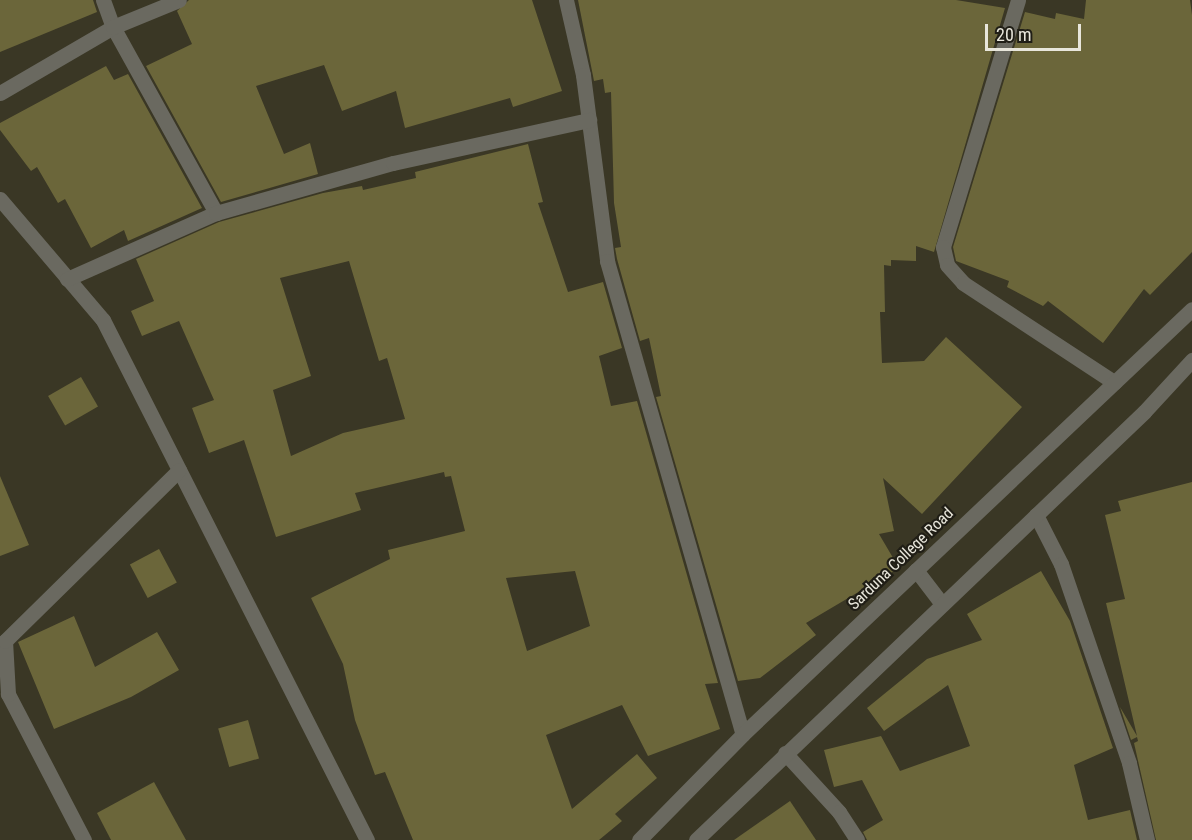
<!DOCTYPE html>
<style>
body{margin:0}
#map{position:relative;width:1192px;height:840px;overflow:hidden;background:#3a3725;font-family:"Roboto Condensed",sans-serif}
div>[style]{position:absolute}
.building>*{inset:0;background:#6b663a;transform-origin:0 0}
.minor>*{height:15px;margin:-7.5px;padding:0 7.5px;transform-origin:7.5px;border-radius:7.5px;background:#6a6960}
.tertiary>*{height:15px;margin:-7.5px;padding:0 7.5px;transform-origin:7.5px;border-radius:7.5px;background:#6a6960}
span{translate:-50% -50%;white-space:nowrap;text-align:center;line-height:1.15;-webkit-text-stroke:4.5px #201e16;paint-order:stroke}
.street-label{font-size:16px;color:#e8e6db}
.scale{position:absolute;left:985px;top:24px;width:96px;height:27px;box-sizing:border-box;border:3px solid #e8e6db;border-top:0;padding-left:8px;font-size:18px;line-height:21px;white-space:nowrap;color:#e8e6db;-webkit-text-stroke:4px #201e16;paint-order:stroke}
</style>
<div id="map">
<div class="building">
<i style="clip-path:polygon(0 0,93px 0,97px 12px,0 52px)"></i>
<i style="clip-path:polygon(189px 0,532px 0,562px 91px,513px 107px,510px 98px,405px 128px,396px 91px,342px 111px,324px 65px,256px 86px,284px 154px,310px 143px,318px 174px,221px 202px,146px 66px,192px 44px,177px 11px)"></i>
<i style="clip-path:polygon(578px 0,956px 0,1005px 8px,934px 252px,916px 246px,916px 261px,891px 260px,891px 266px,884px 265px,885px 312px,880px 312px,882px 363px,924px 361px,946px 337px,1022px 407px,922px 514px,883px 478px,894px 531px,879px 534px,899px 568px,806px 623px,816px 635px,760px 678px,738px 681px,656px 397px,661px 396px,649px 338px,640px 341px,617px 259px,615px 248px,621px 247px,614px 203px,611px 92px,605px 93px,603px 79px,594px 81px)"></i>
<i style="clip-path:polygon(1086px 0,1190px 0,1192px 15px,1192px 252px,1150px 295px,1144px 289px,1103px 343px,1048px 301px,1043px 306px,1007px 287px,1009px 281px,956px 261px,953px 247px,1025px 12px,1055px 19px,1056px 13px,1084px 19px)"></i>
<i style="clip-path:polygon(106px 66px,114px 80px,128px 74px,202px 208px,128px 241px,124px 230px,91px 248px,65px 199px,58px 203px,37px 167px,31px 171px,0 130px,0 123px)"></i>
<i style="clip-path:polygon(evenodd,528px 144px,543px 202px,538px 203px,568px 292px,603px 282px,622px 348px,599px 356px,611px 406px,637px 401px,718px 683px,705px 684px,720px 729px,648px 756px,622px 705px,546px 735px,572px 809px,637px 754px,657px 778px,615px 814px,622px 821px,599px 840px,413px 840px,385px 772px,375px 775px,355px 720px,343px 664px,311px 598px,390px 559px,388px 550px,465px 531px,451px 476px,445px 477px,444px 472px,355px 493px,361px 510px,276px 537px,244px 440px,209px 453px,192px 408px,214px 400px,179px 321px,142px 336px,131px 311px,154px 301px,136px 259px,219px 222px,323px 193px,362px 186px,363px 190px,416px 178px,415px 172px,528px 144px,349px 261px,379px 361px,387px 358px,405px 419px,343px 433px,291px 456px,273px 390px,311px 376px,280px 278px,349px 261px,528px 144px,575px 571px,590px 626px,527px 651px,506px 578px,575px 571px)"></i>
<i style="left:81px;top:377px;width:34px;height:38px;rotate:60deg"></i>
<i style="clip-path:polygon(0 476px,29px 545px,0 556px)"></i>
<i style="clip-path:polygon(1192px 482px,1192px 840px,1156px 840px,1134px 743px,1138px 741px,1137px 737px,1131px 740px,1120px 707px,1137px 736px,1106px 603px,1125px 599px,1105px 515px,1121px 511px,1118px 501px)"></i>
<i style="left:159px;top:549px;width:38px;height:33px;rotate:62deg"></i>
<i style="clip-path:polygon(1041px 571px,1070px 621px,1113px 748px,1074px 765px,1088px 820px,1130px 810px,1137px 840px,867px 840px,863px 832px,883px 820px,862px 780px,834px 787px,824px 750px,881px 736px,900px 771px,970px 746px,948px 685px,884px 731px,867px 708px,927px 659px,982px 640px,967px 614px)"></i>
<i style="clip-path:polygon(74px 616px,95px 667px,157px 632px,179px 670px,131px 697px,54px 729px,18px 642px)"></i>
<i style="left:248px;top:720px;width:40px;height:31px;rotate:74deg"></i>
<i style="clip-path:polygon(154px 782px,186px 840px,111px 840px,97px 813px)"></i>
<i style="clip-path:polygon(790px 801px,816px 840px,734px 840px)"></i>
</div>
<div class="minor">
<i style="left:103px;top:0;width:29px;rotate:70deg"></i>
<i style="left:113px;top:27px;width:213px;rotate:61deg"></i>
<i style="left:566px;top:0;width:77px;rotate:77.2deg"></i>
<i style="left:583px;top:75px;width:188px;rotate:82.6deg"></i>
<i style="left:607px;top:261px;width:492px;rotate:74deg"></i>
<i style="left:1018px;top:0;width:258px;rotate:106.9deg"></i>
<i style="left:943px;top:247px;width:18px;rotate:77deg"></i>
<i style="left:947px;top:265px;width:24px;rotate:48deg"></i>
<i style="left:963px;top:283px;width:181px;rotate:33.3deg"></i>
<i style="left:0;top:93px;width:131px;rotate:-30.3deg"></i>
<i style="left:113px;top:27px;width:71px;rotate:-22.2deg"></i>
<i style="left:0;top:199px;width:159px;rotate:49.6deg"></i>
<i style="left:103px;top:320px;width:583px;rotate:63.08deg"></i>
<i style="left:67px;top:279px;width:163px;rotate:-23.9deg"></i>
<i style="left:216px;top:213px;width:184px;rotate:-15.8deg"></i>
<i style="left:393px;top:163px;width:201px;rotate:-12.4deg"></i>
<i style="left:1036px;top:515px;width:55px;rotate:63deg"></i>
<i style="left:1061px;top:564px;width:210px;rotate:71.1deg"></i>
<i style="left:1129px;top:763px;width:79px;rotate:76.8deg"></i>
<i style="left:785px;top:753px;width:80px;rotate:47.5deg"></i>
<i style="left:839px;top:812px;width:33px;rotate:57deg"></i>
<i style="left:84px;top:840px;width:165px;rotate:-117.5deg"></i>
<i style="left:8px;top:694px;width:53px;rotate:-93.2deg"></i>
<i style="left:5px;top:641px;width:244px;rotate:-44.5deg"></i>
</div>
<div class="tertiary">
<i style="left:916px;top:570px;width:43px;rotate:52.6deg"></i>
<i style="left:639px;top:840px;width:148px;rotate:-45.5deg"></i>
<i style="left:743px;top:734px;width:618px;rotate:-43.43deg"></i>
<i style="left:696px;top:840px;width:620px;rotate:-43.69deg"></i>
<i style="left:1144px;top:412px;width:71px;rotate:-47.3deg"></i>
</div>
<div class="street-label">
<span style="left:901px;top:559px;rotate:-44deg">Sarduna College Road</span>
</div>
<div class="scale">20 m</div>
</div>
